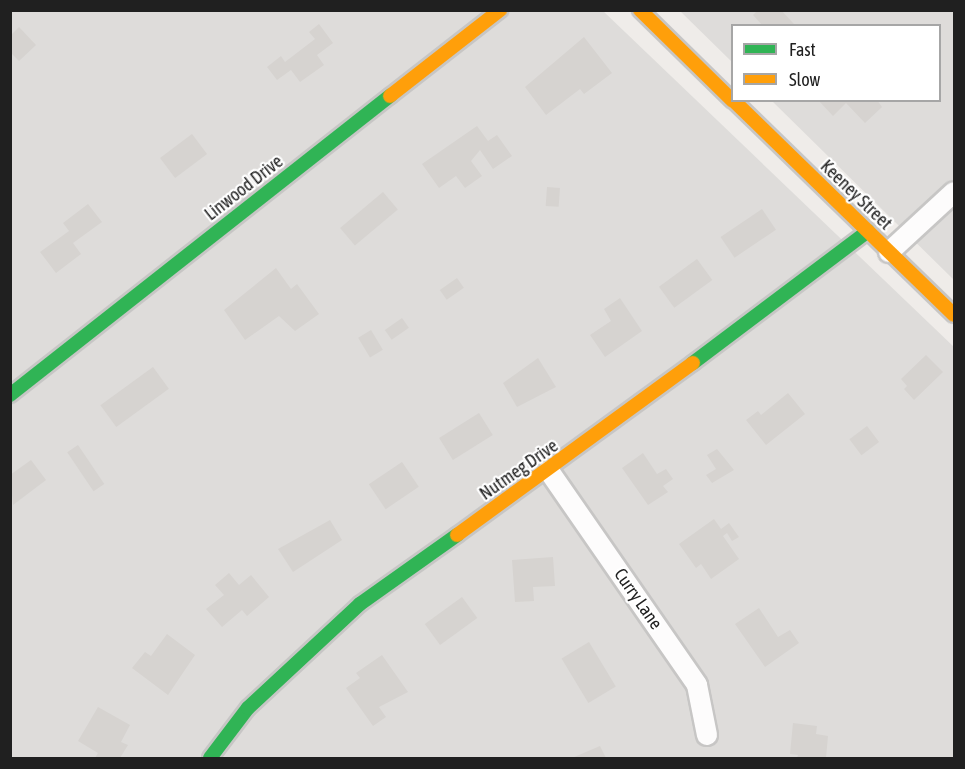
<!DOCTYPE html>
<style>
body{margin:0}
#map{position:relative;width:965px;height:769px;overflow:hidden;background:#efece9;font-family:"Asap Condensed",sans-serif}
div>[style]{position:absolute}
.residential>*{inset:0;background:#dedcda}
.building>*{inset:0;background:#d6d3d0;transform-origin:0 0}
.roads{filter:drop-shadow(2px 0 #c7c6c5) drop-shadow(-2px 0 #c7c6c5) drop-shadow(0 2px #c7c6c5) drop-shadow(0 -2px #c7c6c5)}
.street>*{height:20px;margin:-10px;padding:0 10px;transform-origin:10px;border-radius:10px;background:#fdfcfc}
.fast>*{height:14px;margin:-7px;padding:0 7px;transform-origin:7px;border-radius:7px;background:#30b455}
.slow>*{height:14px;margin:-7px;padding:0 7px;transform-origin:7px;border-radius:7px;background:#ff9f0a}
span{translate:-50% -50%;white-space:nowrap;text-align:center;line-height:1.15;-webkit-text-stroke:4.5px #fff;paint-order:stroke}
.street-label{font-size:18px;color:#202020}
.frame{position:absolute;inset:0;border:12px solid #202020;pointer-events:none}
.legend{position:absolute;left:731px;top:24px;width:210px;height:78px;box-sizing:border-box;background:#fff;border:2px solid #a6a6a6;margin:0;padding:8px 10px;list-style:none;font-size:18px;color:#202020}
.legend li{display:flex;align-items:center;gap:12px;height:30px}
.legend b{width:30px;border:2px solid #a6a6a6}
</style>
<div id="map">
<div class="residential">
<i style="clip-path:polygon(10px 11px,603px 11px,954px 347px,954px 758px,11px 758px)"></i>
<i style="clip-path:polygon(680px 11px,954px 11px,954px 280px,772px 101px,940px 100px,940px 26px,732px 26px,732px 62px)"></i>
</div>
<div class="building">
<i style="clip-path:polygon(758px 10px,781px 10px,794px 24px,763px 26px,753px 15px)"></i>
<i style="clip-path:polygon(319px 24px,333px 43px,317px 55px,324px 65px,300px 82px,291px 70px,277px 80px,267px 67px,281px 56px,285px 62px,315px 39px,309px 32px)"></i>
<i style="clip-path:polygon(19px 27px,36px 45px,19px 61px,10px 52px,10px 36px)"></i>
<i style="clip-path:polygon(584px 37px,612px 73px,584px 94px,580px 89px,546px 115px,525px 87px)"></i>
<i style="clip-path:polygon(818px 100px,877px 100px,882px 107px,865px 123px,846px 103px,833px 116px)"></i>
<i style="clip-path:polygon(477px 126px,488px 141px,497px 135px,512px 156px,493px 169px,480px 150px,471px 161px,482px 176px,465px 188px,456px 176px,439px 188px,422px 164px)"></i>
<i style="left:192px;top:134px;width:25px;height:40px;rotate:53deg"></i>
<i style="left:547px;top:187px;width:13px;height:19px;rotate:4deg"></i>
<i style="left:383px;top:192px;width:23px;height:56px;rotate:50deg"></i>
<i style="clip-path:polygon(88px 204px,102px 222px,73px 243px,81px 254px,56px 273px,40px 252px,69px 231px,63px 223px)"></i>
<i style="left:762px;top:209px;width:25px;height:50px;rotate:56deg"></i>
<i style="left:697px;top:259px;width:26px;height:47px;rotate:54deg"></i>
<i style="clip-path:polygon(276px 268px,291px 289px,297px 284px,319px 314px,295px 331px,279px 316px,245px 340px,224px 310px)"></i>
<i style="left:457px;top:278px;width:12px;height:21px;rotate:55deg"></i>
<i style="clip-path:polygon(620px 298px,642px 331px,605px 357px,590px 335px,611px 321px,604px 309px)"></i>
<i style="left:402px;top:318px;width:12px;height:21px;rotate:55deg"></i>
<i style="left:371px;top:330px;width:23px;height:15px;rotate:59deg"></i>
<i style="clip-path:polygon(926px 355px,943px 372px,914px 400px,904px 389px,907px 386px,901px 379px)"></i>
<i style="clip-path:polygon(538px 358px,556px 387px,517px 407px,503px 383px)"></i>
<i style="left:153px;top:367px;width:27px;height:65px;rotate:54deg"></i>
<i style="clip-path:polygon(788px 393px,805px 414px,766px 445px,746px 420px,758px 411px,761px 415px)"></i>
<i style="left:479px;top:413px;width:26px;height:47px;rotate:58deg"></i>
<i style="left:867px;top:426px;width:20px;height:22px;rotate:53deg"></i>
<i style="left:78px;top:445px;width:47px;height:13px;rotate:56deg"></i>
<i style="clip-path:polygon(717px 449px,734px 470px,712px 483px,706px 475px,716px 469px,707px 455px)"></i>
<i style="clip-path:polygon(643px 453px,657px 474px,666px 469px,673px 479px,663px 486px,668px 492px,648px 505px,622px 468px)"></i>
<i style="clip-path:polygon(31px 460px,46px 480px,13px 505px,10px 475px)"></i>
<i style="left:402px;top:462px;width:30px;height:40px;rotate:56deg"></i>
<i style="clip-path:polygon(714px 519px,721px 529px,729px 523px,739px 537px,732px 541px,727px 533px,723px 536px,739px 559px,711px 579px,701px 564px,696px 568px,679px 544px)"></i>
<i style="clip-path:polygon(330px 520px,342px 540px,293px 572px,278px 549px)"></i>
<i style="clip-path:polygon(553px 557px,555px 586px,533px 587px,534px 601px,515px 602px,512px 560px)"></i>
<i style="clip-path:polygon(229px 573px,239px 585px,251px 575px,269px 597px,247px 616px,242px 610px,222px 627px,206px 609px,224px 595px,215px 585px)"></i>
<i style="left:462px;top:597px;width:26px;height:46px;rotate:54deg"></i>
<i style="clip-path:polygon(759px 608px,778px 637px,790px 630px,799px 643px,765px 667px,735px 624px)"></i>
<i style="clip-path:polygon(167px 634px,195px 655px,168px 695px,132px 668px,145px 652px,151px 656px)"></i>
<i style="left:589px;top:642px;width:52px;height:32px;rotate:59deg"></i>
<i style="clip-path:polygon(382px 655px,408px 692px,379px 707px,386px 717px,373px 726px,346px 688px,360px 678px,356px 673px)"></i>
<i style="clip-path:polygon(98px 707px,130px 725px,121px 742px,128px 745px,120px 758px,95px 758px,98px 753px,78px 741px)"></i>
<i style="clip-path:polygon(793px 723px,817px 726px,816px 734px,828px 736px,826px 758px,797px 758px,798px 755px,790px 754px)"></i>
<i style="clip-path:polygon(600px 746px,606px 758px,572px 758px)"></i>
</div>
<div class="roads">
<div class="street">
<i style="left:889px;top:252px;width:88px;rotate:-42.7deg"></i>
<i style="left:549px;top:471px;width:260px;rotate:55.3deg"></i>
<i style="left:697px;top:685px;width:51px;rotate:78.7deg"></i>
</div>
<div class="fast">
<i style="left:693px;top:363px;width:219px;rotate:-37deg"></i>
<i style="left:10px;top:395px;width:484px;rotate:-38.2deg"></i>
<i style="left:210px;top:758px;width:63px;rotate:-52.8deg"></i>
<i style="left:248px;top:708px;width:153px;rotate:-42.9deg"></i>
<i style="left:360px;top:604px;width:119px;rotate:-35.4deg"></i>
</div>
<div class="slow">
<i style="left:640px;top:10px;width:129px;rotate:44.4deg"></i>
<i style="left:390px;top:96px;width:140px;rotate:-38deg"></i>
<i style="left:733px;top:100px;width:308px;rotate:44.2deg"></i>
<i style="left:457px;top:535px;width:292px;rotate:-36.1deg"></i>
</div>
</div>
<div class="street-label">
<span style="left:244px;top:188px;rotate:-38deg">Linwood Drive</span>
<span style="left:856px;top:195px;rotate:44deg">Keeney Street</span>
<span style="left:519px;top:470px;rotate:-35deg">Nutmeg Drive</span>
<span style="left:638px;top:599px;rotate:55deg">Curry Lane</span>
</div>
<div class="frame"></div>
<ul class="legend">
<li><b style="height:8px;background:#30b455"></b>Fast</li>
<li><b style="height:8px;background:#ff9f0a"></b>Slow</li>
</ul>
</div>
